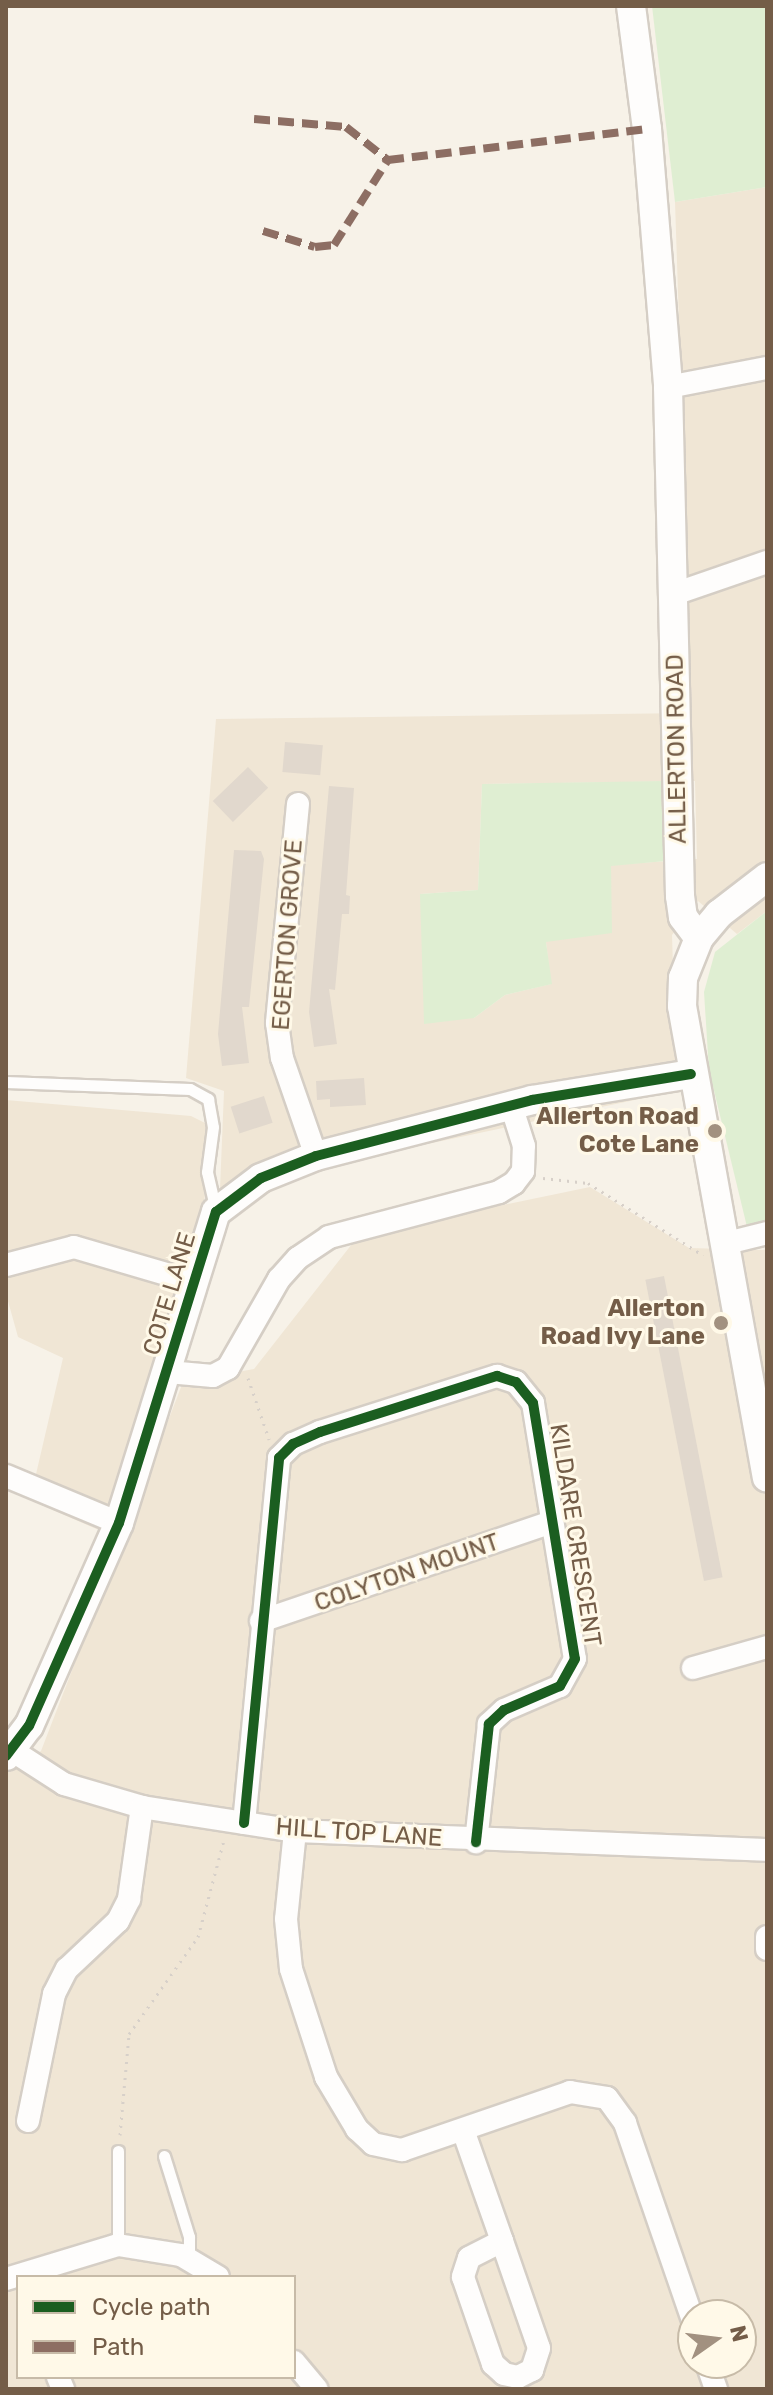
<!DOCTYPE html>
<style>
body{margin:0}
#map{position:relative;width:773px;height:2395px;overflow:hidden;background:#f7f2e8;font-family:Rubik,sans-serif}
div>[style]{position:absolute}
.residential>*{inset:0;background:#f0e6d5}
.green>*{inset:0;background:#dfeed2}
.building>*{inset:0;background:#e1d8cd;transform-origin:0 0}
.path>*{height:3px;margin-top:-1.5px;transform-origin:0;background:repeating-linear-gradient(90deg,#d7d0c9 0 2px,transparent 0 8px)}
.roads{filter:drop-shadow(2px 0 #d5cec5) drop-shadow(-2px 0 #d5cec5) drop-shadow(0 2px #d5cec5) drop-shadow(0 -2px #d5cec5)}
.service>*{height:11px;margin:-5.5px;padding:0 5.5px;transform-origin:5.5px;border-radius:5.5px;background:#fefdfc}
.minor>*{height:22px;margin:-11px;padding:0 11px;transform-origin:11px;border-radius:11px;background:#fefdfc}
.tertiary>*{height:28px;margin:-14px;padding:0 14px;transform-origin:14px;border-radius:14px;background:#fefdfc}
.quiet>*{height:8px;margin-top:-4px;transform-origin:0;background:repeating-linear-gradient(90deg,#8d6e63 0 16px,transparent 0 24px)}
.cycleway>*{height:10px;margin:-5px;padding:0 5px;transform-origin:5px;border-radius:5px;background:#1b5e20}
.dots>*{width:22px;height:22px;translate:-50% -50%;box-sizing:border-box;border:4px solid #fff9e8;border-radius:50%}
span{translate:-50% -50%;white-space:nowrap;text-align:center;line-height:1.15;-webkit-text-stroke:6px #fff9e8;paint-order:stroke}
.street-label{font-size:24px;color:#745d48}
.poi-label{font-size:24px;color:#745d48;font-weight:700}
.right{translate:-100% -50%;text-align:right}
.frame{position:absolute;inset:0;border:8px solid #745d48;pointer-events:none}
.legend{position:absolute;left:16px;top:2275px;width:280px;height:104px;box-sizing:border-box;background:#fff9e8;border:2px solid #c7bba8;margin:0;padding:10px 14px;list-style:none;font-size:24px;color:#745d48}
.legend li{display:flex;align-items:center;gap:16px;height:40px}
.legend b{width:40px;border:2px solid #c7bba8}
.north{position:absolute;left:677px;top:2299px;width:80px;height:80px;box-sizing:border-box;background:#fff9e8;border:2px solid #c7bba8;border-radius:50%;rotate:76deg;font-size:22px;font-weight:700;line-height:32px;text-align:center;color:#745d48}
.north::after{content:'';display:block;margin:auto;width:28px;height:36px;background:#a29180;clip-path:polygon(50% 0,100% 100%,50% 72%,0 100%)}
</style>
<div id="map">
<div class="residential">
<i style="clip-path:polygon(evenodd,767px 187px,767px 911px,737px 934px,698px 901px,672px 935px,677px 1091px,309px 1169px,244px 1197px,220px 1189px,224px 1091px,186px 1078px,216px 719px,692px 713px,675px 202px,767px 187px,695px 781px,697px 859px,611px 865px,546px 942px,551px 984px,505px 995px,474px 1018px,420px 894px,478px 890px,482px 784px,695px 781px)"></i>
<i style="clip-path:polygon(6px 1100px,191px 1116px,209px 1125px,205px 1196px,129px 1471px,101px 1531px,30px 1500px,63px 1358px,18px 1337px,6px 1294px)"></i>
<i style="clip-path:polygon(evenodd,590px 1187px,689px 1248px,767px 1250px,767px 2389px,6px 2389px,6px 1771px,41px 1751px,183px 1382px,254px 1369px,359px 1235px,590px 1187px,18px 2277px,294px 2277px,294px 2377px,18px 2377px,18px 2277px,590px 1187px,693px 2315px,741px 2315px,741px 2363px,693px 2363px,693px 2315px)"></i>
</div>
<div class="green">
<i style="clip-path:polygon(652px 6px,767px 6px,767px 187px,675px 202px)"></i>
<i style="clip-path:polygon(664px 781px,666px 861px,611px 866px,612px 933px,546px 942px,552px 984px,505px 995px,474px 1018px,424px 1024px,420px 894px,478px 890px,482px 784px)"></i>
<i style="clip-path:polygon(767px 911px,767px 1226px,748px 1231px,709px 1070px,704px 992px,715px 952px)"></i>
</div>
<div class="building">
<i style="left:285px;top:742px;width:38px;height:30px;rotate:5deg"></i>
<i style="left:248px;top:767px;width:29px;height:49px;rotate:46deg"></i>
<i style="clip-path:polygon(329px 786px,354px 788px,346px 895px,350px 896px,349px 914px,342px 914px,335px 990px,329px 989px,337px 1044px,314px 1047px,309px 1012px)"></i>
<i style="clip-path:polygon(234px 850px,261px 851px,264px 859px,249px 1007px,242px 1007px,249px 1063px,222px 1066px,218px 1034px)"></i>
<i style="clip-path:polygon(364px 1078px,366px 1105px,330px 1107px,330px 1099px,317px 1100px,316px 1081px)"></i>
<i style="left:264px;top:1096px;width:28px;height:35px;rotate:72deg"></i>
<i style="left:664px;top:1276px;width:307px;height:19px;rotate:79deg"></i>
</div>
<div class="path">
<i style="left:543px;top:1178px;width:45px;rotate:6.3deg"></i>
<i style="left:588px;top:1183px;width:136px;rotate:32.1deg"></i>
<i style="left:248px;top:1378px;width:65px;rotate:71deg"></i>
<i style="left:120px;top:2135px;width:101px;rotate:-84.9deg"></i>
<i style="left:129px;top:2034px;width:119px;rotate:-54.6deg"></i>
<i style="left:198px;top:1937px;width:100px;rotate:-75deg"></i>
</div>
<div class="roads">
<div class="service">
<i style="left:6px;top:1082px;width:184px;rotate:2.2deg"></i>
<i style="left:190px;top:1089px;width:21px;rotate:29deg"></i>
<i style="left:208px;top:1099px;width:28px;rotate:80deg"></i>
<i style="left:213px;top:1127px;width:45px;rotate:97.6deg"></i>
<i style="left:207px;top:1172px;width:40px;rotate:77deg"></i>
<i style="left:164px;top:2156px;width:85px;rotate:72.8deg"></i>
<i style="left:189px;top:2237px;width:22px;rotate:90deg"></i>
<i style="left:118px;top:2245px;width:94px;rotate:-90deg"></i>
</div>
<div class="minor">
<i style="left:668px;top:387px;width:101px;rotate:-10.9deg"></i>
<i style="left:674px;top:594px;width:98px;rotate:-19deg"></i>
<i style="left:298px;top:804px;width:220px;rotate:95.5deg"></i>
<i style="left:277px;top:1023px;width:35px;rotate:82deg"></i>
<i style="left:282px;top:1058px;width:104px;rotate:70.9deg"></i>
<i style="left:723px;top:1244px;width:45px;rotate:-14deg"></i>
<i style="left:6px;top:1265px;width:70px;rotate:-14.8deg"></i>
<i style="left:74px;top:1247px;width:125px;rotate:16.3deg"></i>
<i style="left:168px;top:1372px;width:45px;rotate:5.1deg"></i>
<i style="left:213px;top:1376px;width:17px;rotate:-28deg"></i>
<i style="left:228px;top:1368px;width:103px;rotate:-60.2deg"></i>
<i style="left:279px;top:1279px;width:28px;rotate:-48deg"></i>
<i style="left:298px;top:1258px;width:37px;rotate:-34deg"></i>
<i style="left:329px;top:1237px;width:176px;rotate:-14.8deg"></i>
<i style="left:499px;top:1192px;width:17px;rotate:-31deg"></i>
<i style="left:514px;top:1183px;width:15px;rotate:-53deg"></i>
<i style="left:523px;top:1171px;width:25px;rotate:-88deg"></i>
<i style="left:524px;top:1146px;width:43px;rotate:-107.6deg"></i>
<i style="left:6px;top:1476px;width:122px;rotate:22.6deg"></i>
<i style="left:261px;top:1621px;width:307px;rotate:-18.8deg"></i>
<i style="left:693px;top:1668px;width:77px;rotate:-15.8deg"></i>
<i style="left:13px;top:1751px;width:61px;rotate:32.9deg"></i>
<i style="left:64px;top:1784px;width:81px;rotate:16.4deg"></i>
<i style="left:142px;top:1807px;width:155px;rotate:8.9deg"></i>
<i style="left:295px;top:1831px;width:472px;rotate:2.3deg"></i>
<i style="left:244px;top:1823px;width:367px;rotate:-84.5deg"></i>
<i style="left:279px;top:1458px;width:20px;rotate:-45deg"></i>
<i style="left:293px;top:1444px;width:30px;rotate:-24deg"></i>
<i style="left:320px;top:1432px;width:186px;rotate:-17.6deg"></i>
<i style="left:497px;top:1376px;width:20px;rotate:18deg"></i>
<i style="left:516px;top:1382px;width:27px;rotate:51deg"></i>
<i style="left:533px;top:1403px;width:259px;rotate:80.7deg"></i>
<i style="left:575px;top:1659px;width:31px;rotate:119deg"></i>
<i style="left:560px;top:1686px;width:61px;rotate:156.8deg"></i>
<i style="left:504px;top:1710px;width:21px;rotate:137deg"></i>
<i style="left:489px;top:1724px;width:119px;rotate:96.3deg"></i>
<i style="left:295px;top:1831px;width:88px;rotate:95.8deg"></i>
<i style="left:286px;top:1919px;width:50px;rotate:84.3deg"></i>
<i style="left:291px;top:1969px;width:114px;rotate:72deg"></i>
<i style="left:326px;top:2077px;width:61px;rotate:59.2deg"></i>
<i style="left:357px;top:2129px;width:22px;rotate:43deg"></i>
<i style="left:373px;top:2144px;width:30px;rotate:12deg"></i>
<i style="left:402px;top:2150px;width:178px;rotate:-19deg"></i>
<i style="left:570px;top:2092px;width:37px;rotate:9deg"></i>
<i style="left:607px;top:2098px;width:31px;rotate:54deg"></i>
<i style="left:625px;top:2123px;width:209px;rotate:71deg"></i>
<i style="left:767px;top:1937px;width:12px;rotate:90deg"></i>
<i style="left:28px;top:2121px;width:130px;rotate:-78.4deg"></i>
<i style="left:54px;top:1994px;width:28px;rotate:-63deg"></i>
<i style="left:67px;top:1969px;width:70px;rotate:-43.3deg"></i>
<i style="left:118px;top:1921px;width:25px;rotate:-63deg"></i>
<i style="left:129px;top:1899px;width:93px;rotate:-82deg"></i>
<i style="left:463px;top:2130px;width:118px;rotate:70.6deg"></i>
<i style="left:502px;top:2241px;width:37px;rotate:153deg"></i>
<i style="left:469px;top:2258px;width:20px;rotate:108deg"></i>
<i style="left:463px;top:2277px;width:92px;rotate:71deg"></i>
<i style="left:493px;top:2364px;width:15px;rotate:42deg"></i>
<i style="left:504px;top:2374px;width:14px;rotate:12deg"></i>
<i style="left:518px;top:2377px;width:16px;rotate:-27deg"></i>
<i style="left:532px;top:2370px;width:23px;rotate:-72deg"></i>
<i style="left:539px;top:2348px;width:113px;rotate:-109.1deg"></i>
<i style="left:6px;top:2279px;width:117px;rotate:-16.9deg"></i>
<i style="left:118px;top:2245px;width:64px;rotate:9deg"></i>
<i style="left:181px;top:2255px;width:43px;rotate:30.7deg"></i>
<i style="left:294px;top:2362px;width:35px;rotate:50deg"></i>
<i style="left:707px;top:2363px;width:28px;rotate:71deg"></i>
<i style="left:58px;top:2377px;width:13px;rotate:67deg"></i>
</div>
<div class="tertiary">
<i style="left:631px;top:6px;width:124px;rotate:82.6deg"></i>
<i style="left:647px;top:129px;width:259px;rotate:85.3deg"></i>
<i style="left:668px;top:387px;width:509px;rotate:88.65deg"></i>
<i style="left:680px;top:896px;width:21px;rotate:82deg"></i>
<i style="left:683px;top:917px;width:26px;rotate:53deg"></i>
<i style="left:767px;top:877px;width:61px;rotate:142.4deg"></i>
<i style="left:719px;top:914px;width:31px;rotate:130deg"></i>
<i style="left:699px;top:938px;width:43px;rotate:111.8deg"></i>
<i style="left:683px;top:978px;width:28px;rotate:92deg"></i>
<i style="left:682px;top:1006px;width:479px;rotate:79.8deg"></i>
<i style="left:6px;top:1756px;width:38px;rotate:-53deg"></i>
<i style="left:29px;top:1726px;width:222px;rotate:-66.1deg"></i>
<i style="left:119px;top:1523px;width:326px;rotate:-72.7deg"></i>
<i style="left:216px;top:1212px;width:56px;rotate:-37.1deg"></i>
<i style="left:261px;top:1178px;width:59px;rotate:-21.8deg"></i>
<i style="left:316px;top:1156px;width:223px;rotate:-14.5deg"></i>
<i style="left:532px;top:1100px;width:161px;rotate:-9.3deg"></i>
</div>
</div>
<div class="quiet">
<i style="left:254px;top:119px;width:92px;rotate:5deg"></i>
<i style="left:346px;top:127px;width:53px;rotate:38.2deg"></i>
<i style="left:388px;top:160px;width:261px;rotate:-6.8deg"></i>
<i style="left:263px;top:231px;width:54px;rotate:17.1deg"></i>
<i style="left:315px;top:247px;width:19px;rotate:-6deg"></i>
<i style="left:334px;top:245px;width:101px;rotate:-57.6deg"></i>
</div>
<div class="cycleway">
<i style="left:6px;top:1756px;width:38px;rotate:-53deg"></i>
<i style="left:29px;top:1726px;width:222px;rotate:-66.1deg"></i>
<i style="left:119px;top:1523px;width:326px;rotate:-72.7deg"></i>
<i style="left:216px;top:1212px;width:56px;rotate:-37.1deg"></i>
<i style="left:261px;top:1178px;width:59px;rotate:-21.8deg"></i>
<i style="left:316px;top:1156px;width:223px;rotate:-14.5deg"></i>
<i style="left:532px;top:1100px;width:161px;rotate:-9.3deg"></i>
<i style="left:244px;top:1823px;width:367px;rotate:-84.5deg"></i>
<i style="left:279px;top:1458px;width:20px;rotate:-45deg"></i>
<i style="left:293px;top:1444px;width:30px;rotate:-24deg"></i>
<i style="left:320px;top:1432px;width:186px;rotate:-17.6deg"></i>
<i style="left:497px;top:1376px;width:20px;rotate:18deg"></i>
<i style="left:516px;top:1382px;width:27px;rotate:51deg"></i>
<i style="left:533px;top:1403px;width:259px;rotate:80.7deg"></i>
<i style="left:575px;top:1659px;width:31px;rotate:119deg"></i>
<i style="left:560px;top:1686px;width:61px;rotate:156.8deg"></i>
<i style="left:504px;top:1710px;width:21px;rotate:137deg"></i>
<i style="left:489px;top:1724px;width:119px;rotate:96.3deg"></i>
</div>
<div class="dots">
<i style="left:715px;top:1131px;background:#a29180"></i>
<i style="left:721px;top:1323px;background:#a29180"></i>
</div>
<div class="street-label">
<span style="left:677px;top:749px;rotate:-91deg">ALLERTON ROAD</span>
<span style="left:288px;top:935px;rotate:-86deg">EGERTON GROVE</span>
<span style="left:170px;top:1294px;rotate:-73deg">COTE LANE</span>
<span style="left:575px;top:1535px;rotate:81deg">KILDARE CRESCENT</span>
<span style="left:407px;top:1573px;rotate:-19deg">COLYTON MOUNT</span>
<span style="left:359px;top:1833px;rotate:4deg">HILL TOP LANE</span>
</div>
<div class="poi-label">
<span class="right" style="left:699px;top:1131px">Allerton Road<br>Cote Lane</span>
<span class="right" style="left:705px;top:1323px">Allerton<br>Road Ivy Lane</span>
</div>
<div class="frame"></div>
<ul class="legend">
<li><b style="height:10px;background:#1b5e20"></b>Cycle path</li>
<li><b style="height:10px;background:#8d6e63"></b>Path</li>
</ul>
<div class="north">N</div>
</div>
